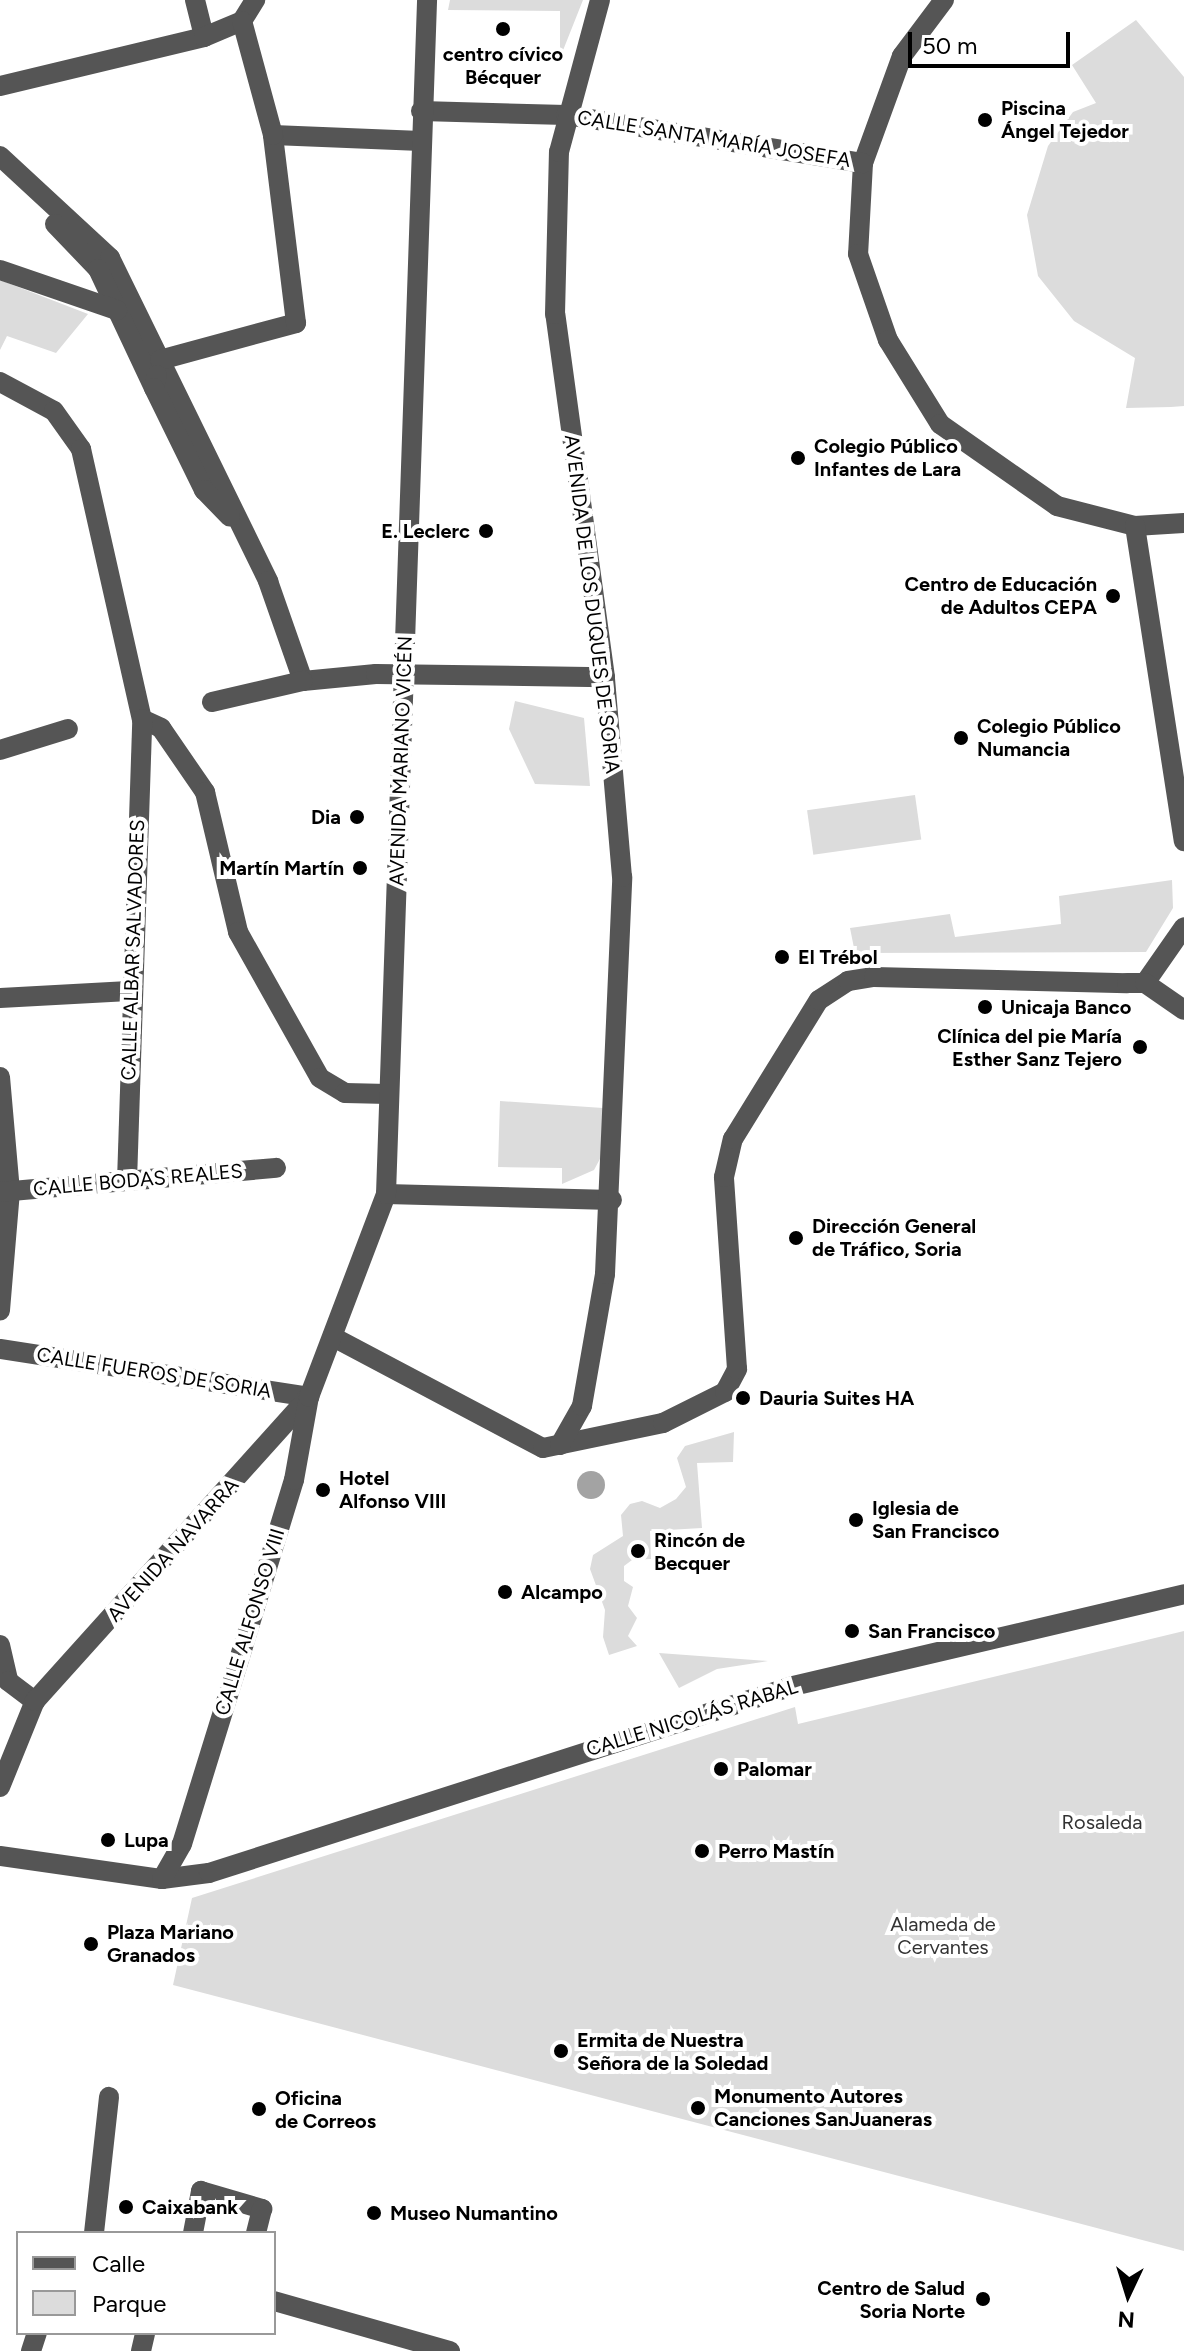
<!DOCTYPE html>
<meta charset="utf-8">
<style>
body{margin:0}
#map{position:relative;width:1184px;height:2351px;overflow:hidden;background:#fff;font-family:Figtree,sans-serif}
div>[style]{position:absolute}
.green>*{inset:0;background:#dcdcdc;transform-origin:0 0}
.water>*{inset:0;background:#a3a3a3}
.round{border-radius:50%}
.minor>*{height:20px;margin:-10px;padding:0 10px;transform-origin:10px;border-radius:10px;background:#555}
.dots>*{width:22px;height:22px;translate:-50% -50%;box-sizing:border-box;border:4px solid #fff;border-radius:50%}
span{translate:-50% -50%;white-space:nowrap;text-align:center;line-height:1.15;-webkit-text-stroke:8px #fff;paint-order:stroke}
.poi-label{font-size:20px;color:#000;font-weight:700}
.left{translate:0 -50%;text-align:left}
.right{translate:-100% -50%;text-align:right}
.street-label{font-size:20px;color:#000}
.park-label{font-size:20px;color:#333}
.legend{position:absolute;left:16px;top:2231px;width:260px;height:104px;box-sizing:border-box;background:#fff;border:2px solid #999;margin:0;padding:10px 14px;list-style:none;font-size:24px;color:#000}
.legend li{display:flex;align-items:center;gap:16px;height:40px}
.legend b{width:40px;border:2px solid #999}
.north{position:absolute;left:1088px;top:2255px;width:80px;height:80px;-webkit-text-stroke:6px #fff;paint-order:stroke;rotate:184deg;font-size:22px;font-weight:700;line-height:32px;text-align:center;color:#000}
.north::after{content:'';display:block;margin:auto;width:28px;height:36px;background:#000;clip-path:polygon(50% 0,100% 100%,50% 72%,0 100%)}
.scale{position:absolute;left:908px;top:32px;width:162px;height:36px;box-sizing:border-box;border:4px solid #000;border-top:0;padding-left:10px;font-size:24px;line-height:28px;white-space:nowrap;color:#000;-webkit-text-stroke:6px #fff;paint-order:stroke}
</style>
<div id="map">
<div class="green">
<i style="clip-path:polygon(450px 0,583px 0,560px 58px,560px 11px,448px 10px)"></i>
<i style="clip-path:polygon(1136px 20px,1184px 77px,1184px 406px,1171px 407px,1126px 408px,1135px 358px,1074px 321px,1038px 276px,1027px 215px,1048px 146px,1073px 112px,1096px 103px,1072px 65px)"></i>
<i style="clip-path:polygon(0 280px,88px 314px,56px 353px,7px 336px,0 350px)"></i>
<i style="clip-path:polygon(515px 701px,584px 718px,590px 786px,535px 784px,509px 729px)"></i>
<i style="left:915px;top:795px;width:45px;height:109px;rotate:82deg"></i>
<i style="clip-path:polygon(1172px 880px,1173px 908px,1146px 952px,855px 953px,850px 928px,950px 914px,955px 937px,1061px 924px,1059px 896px)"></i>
<i style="clip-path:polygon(500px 1101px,603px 1108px,601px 1157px,594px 1170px,562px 1184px,562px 1168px,498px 1167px)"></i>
<i style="clip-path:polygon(734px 1432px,733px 1462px,697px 1463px,702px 1528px,650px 1531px,651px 1559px,632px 1560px,624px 1566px,624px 1581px,633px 1587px,628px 1606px,637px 1618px,628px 1636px,637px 1646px,609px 1655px,603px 1637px,605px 1610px,590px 1569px,593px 1555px,623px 1536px,621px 1515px,630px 1504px,642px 1501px,660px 1508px,676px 1499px,686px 1487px,677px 1458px,685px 1446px)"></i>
<i style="clip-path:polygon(1184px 1631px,1184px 2251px,173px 1985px,192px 1898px,795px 1707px,798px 1724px)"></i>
<i style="clip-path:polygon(659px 1653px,768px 1661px,717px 1669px,679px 1688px)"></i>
</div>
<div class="water">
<i class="round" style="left:577px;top:1471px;width:28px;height:28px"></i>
</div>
<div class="minor">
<i style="left:195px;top:0;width:38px;rotate:76deg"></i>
<i style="left:944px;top:0;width:70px;rotate:126.9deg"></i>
<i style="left:902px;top:56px;width:114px;rotate:110deg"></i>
<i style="left:863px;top:163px;width:91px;rotate:93.1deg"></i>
<i style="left:858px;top:254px;width:91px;rotate:70.8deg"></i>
<i style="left:888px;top:340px;width:99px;rotate:58.2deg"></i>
<i style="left:940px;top:424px;width:143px;rotate:35deg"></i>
<i style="left:1057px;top:506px;width:81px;rotate:14.4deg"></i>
<i style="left:1135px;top:526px;width:49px;rotate:-3.5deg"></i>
<i style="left:0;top:86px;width:210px;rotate:-13.5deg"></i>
<i style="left:204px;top:37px;width:41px;rotate:-22.8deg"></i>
<i style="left:242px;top:21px;width:25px;rotate:-58deg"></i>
<i style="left:421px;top:111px;width:145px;rotate:1.6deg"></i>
<i style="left:566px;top:115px;width:301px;rotate:9.2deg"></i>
<i style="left:273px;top:135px;width:148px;rotate:2.3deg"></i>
<i style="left:0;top:156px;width:150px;rotate:42.8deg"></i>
<i style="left:110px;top:258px;width:360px;rotate:63.9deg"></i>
<i style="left:268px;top:581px;width:106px;rotate:70.7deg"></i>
<i style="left:303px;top:681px;width:73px;rotate:-5.5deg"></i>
<i style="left:376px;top:674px;width:229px;rotate:0.8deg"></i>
<i style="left:55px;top:224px;width:62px;rotate:46.3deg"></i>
<i style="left:98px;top:269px;width:132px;rotate:64.8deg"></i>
<i style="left:0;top:270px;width:124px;rotate:18.9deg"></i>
<i style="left:160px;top:360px;width:141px;rotate:-15.2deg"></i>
<i style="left:296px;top:323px;width:189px;rotate:-97deg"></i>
<i style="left:273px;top:135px;width:118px;rotate:-105.2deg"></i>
<i style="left:157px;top:375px;width:13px;rotate:103deg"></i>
<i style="left:154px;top:388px;width:114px;rotate:63.9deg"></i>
<i style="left:204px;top:490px;width:37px;rotate:46deg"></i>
<i style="left:0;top:382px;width:61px;rotate:28.2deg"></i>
<i style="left:54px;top:411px;width:47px;rotate:54.6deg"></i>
<i style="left:81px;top:449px;width:277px;rotate:77.3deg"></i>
<i style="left:142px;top:719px;width:21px;rotate:25deg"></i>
<i style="left:161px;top:728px;width:78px;rotate:55.5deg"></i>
<i style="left:205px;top:792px;width:144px;rotate:76.7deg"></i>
<i style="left:238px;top:932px;width:167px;rotate:60.7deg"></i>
<i style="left:320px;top:1078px;width:29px;rotate:31deg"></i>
<i style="left:345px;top:1093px;width:43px;rotate:1.3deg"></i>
<i style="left:1135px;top:526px;width:319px;rotate:81.2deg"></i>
<i style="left:212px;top:702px;width:93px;rotate:-13deg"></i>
<i style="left:0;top:750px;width:71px;rotate:-17.2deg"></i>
<i style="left:1145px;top:983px;width:68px;rotate:-55.1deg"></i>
<i style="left:0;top:998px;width:129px;rotate:-3.1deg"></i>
<i style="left:0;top:1077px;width:114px;rotate:85deg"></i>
<i style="left:10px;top:1191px;width:120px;rotate:94.8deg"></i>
<i style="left:127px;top:1181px;width:462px;rotate:-88.1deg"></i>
<i style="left:0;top:1192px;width:277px;rotate:-5deg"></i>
<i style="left:386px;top:1194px;width:226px;rotate:1.5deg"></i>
<i style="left:335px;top:1338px;width:235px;rotate:27.9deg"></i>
<i style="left:543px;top:1448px;width:123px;rotate:-11.8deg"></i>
<i style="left:663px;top:1423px;width:69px;rotate:-26.6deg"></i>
<i style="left:725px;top:1392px;width:26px;rotate:-62deg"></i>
<i style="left:737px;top:1369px;width:192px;rotate:-93.9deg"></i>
<i style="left:724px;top:1177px;width:39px;rotate:-77deg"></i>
<i style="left:733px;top:1139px;width:163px;rotate:-58.3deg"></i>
<i style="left:819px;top:1000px;width:35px;rotate:-33deg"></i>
<i style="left:848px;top:981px;width:26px;rotate:-9deg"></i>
<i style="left:874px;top:977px;width:253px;rotate:1.4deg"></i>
<i style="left:1127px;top:983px;width:18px"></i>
<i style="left:1145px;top:983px;width:47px;rotate:34.7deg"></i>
<i style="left:0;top:1349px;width:313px;rotate:8.8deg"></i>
<i style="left:560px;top:1445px;width:45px;rotate:-60.6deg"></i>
<i style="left:582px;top:1406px;width:134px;rotate:-80.1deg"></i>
<i style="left:605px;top:1274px;width:397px;rotate:-87.5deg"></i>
<i style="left:622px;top:877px;width:201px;rotate:-94.9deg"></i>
<i style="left:605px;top:677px;width:366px;rotate:-97.8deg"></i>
<i style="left:555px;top:314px;width:162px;rotate:-88.6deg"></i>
<i style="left:559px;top:152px;width:157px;rotate:-74.9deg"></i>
<i style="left:0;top:1645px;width:37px;rotate:77deg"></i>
<i style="left:8px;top:1681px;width:34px;rotate:37deg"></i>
<i style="left:0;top:1787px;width:93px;rotate:-67.9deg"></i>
<i style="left:35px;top:1701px;width:409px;rotate:-48deg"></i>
<i style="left:0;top:1856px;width:164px;rotate:8.1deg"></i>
<i style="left:162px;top:1879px;width:47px;rotate:-7.3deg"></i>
<i style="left:209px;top:1873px;width:613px;rotate:-17.76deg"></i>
<i style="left:793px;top:1686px;width:402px;rotate:-13.2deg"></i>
<i style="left:162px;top:1879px;width:40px;rotate:-60.3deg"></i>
<i style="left:182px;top:1844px;width:176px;rotate:-72.8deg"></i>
<i style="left:234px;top:1676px;width:205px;rotate:-73deg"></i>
<i style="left:294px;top:1480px;width:84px;rotate:-79.8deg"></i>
<i style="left:309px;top:1397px;width:217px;rotate:-69.2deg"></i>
<i style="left:386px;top:1194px;width:1195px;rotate:-88.03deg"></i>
<i style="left:94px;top:2233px;width:137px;rotate:-83.7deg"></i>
<i style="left:193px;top:2233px;width:43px;rotate:-79.2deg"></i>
<i style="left:201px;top:2191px;width:64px;rotate:16.4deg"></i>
<i style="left:262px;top:2209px;width:25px;rotate:104deg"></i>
<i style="left:274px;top:2301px;width:183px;rotate:15.9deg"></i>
<i style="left:31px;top:2351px;width:19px;rotate:-72deg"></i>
<i style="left:141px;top:2351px;width:18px;rotate:-77deg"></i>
</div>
<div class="dots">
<i style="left:503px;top:29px;background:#000"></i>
<i style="left:985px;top:120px;background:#000"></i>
<i style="left:798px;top:458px;background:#000"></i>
<i style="left:486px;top:531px;background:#000"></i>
<i style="left:1113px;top:596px;background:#000"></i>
<i style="left:961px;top:738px;background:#000"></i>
<i style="left:357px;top:817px;background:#000"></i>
<i style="left:360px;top:868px;background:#000"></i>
<i style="left:782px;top:957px;background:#000"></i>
<i style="left:985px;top:1007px;background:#000"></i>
<i style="left:1140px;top:1047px;background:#000"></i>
<i style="left:796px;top:1238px;background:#000"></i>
<i style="left:743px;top:1398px;background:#000"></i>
<i style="left:323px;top:1490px;background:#000"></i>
<i style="left:856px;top:1520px;background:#000"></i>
<i style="left:638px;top:1551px;background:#000"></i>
<i style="left:505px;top:1592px;background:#000"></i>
<i style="left:852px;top:1631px;background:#000"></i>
<i style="left:721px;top:1769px;background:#000"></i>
<i style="left:108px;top:1840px;background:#000"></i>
<i style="left:702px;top:1851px;background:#000"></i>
<i style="left:91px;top:1944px;background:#000"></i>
<i style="left:561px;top:2051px;background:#000"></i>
<i style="left:698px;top:2108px;background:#000"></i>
<i style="left:259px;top:2109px;background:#000"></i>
<i style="left:126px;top:2207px;background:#000"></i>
<i style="left:374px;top:2213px;background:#000"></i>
<i style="left:983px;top:2299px;background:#000"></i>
</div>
<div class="poi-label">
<span style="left:503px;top:66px">centro cívico<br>Bécquer</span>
<span class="left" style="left:1001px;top:120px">Piscina<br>Ángel Tejedor</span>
<span class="left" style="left:814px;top:458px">Colegio Público<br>Infantes de Lara</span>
<span class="right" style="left:470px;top:531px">E. Leclerc</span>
<span class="right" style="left:1097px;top:596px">Centro de Educación<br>de Adultos CEPA</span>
<span class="left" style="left:977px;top:738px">Colegio Público<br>Numancia</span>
<span class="right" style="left:341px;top:817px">Dia</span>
<span class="right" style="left:344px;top:868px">Martín Martín</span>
<span class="left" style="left:798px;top:957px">El Trébol</span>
<span class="left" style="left:1001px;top:1007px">Unicaja Banco</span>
<span class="right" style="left:1122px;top:1048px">Clínica del pie María<br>Esther Sanz Tejero</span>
<span class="left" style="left:812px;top:1238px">Dirección General<br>de Tráfico, Soria</span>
<span class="left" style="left:759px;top:1398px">Dauria Suites HA</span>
<span class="left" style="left:339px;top:1490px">Hotel<br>Alfonso VIII</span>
<span class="left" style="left:872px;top:1520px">Iglesia de<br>San Francisco</span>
<span class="left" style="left:654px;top:1552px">Rincón de<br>Becquer</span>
<span class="left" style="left:521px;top:1592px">Alcampo</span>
<span class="left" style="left:868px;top:1631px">San Francisco</span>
<span class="left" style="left:737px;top:1769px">Palomar</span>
<span class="left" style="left:124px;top:1840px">Lupa</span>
<span class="left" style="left:718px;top:1851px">Perro Mastín</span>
<span class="left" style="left:107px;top:1944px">Plaza Mariano<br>Granados</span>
<span class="left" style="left:577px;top:2052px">Ermita de Nuestra<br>Señora de la Soledad</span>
<span class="left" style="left:714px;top:2108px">Monumento Autores<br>Canciones SanJuaneras</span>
<span class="left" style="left:275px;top:2110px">Oficina<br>de Correos</span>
<span class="left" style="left:142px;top:2207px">Caixabank</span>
<span class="left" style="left:390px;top:2213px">Museo Numantino</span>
<span class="right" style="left:965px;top:2300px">Centro de Salud<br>Soria Norte</span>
</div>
<div class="street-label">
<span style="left:714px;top:139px;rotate:9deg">CALLE SANTA MARÍA JOSEFA</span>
<span style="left:592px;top:604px;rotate:83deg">AVENIDA DE LOS DUQUES DE SORIA</span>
<span style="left:401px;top:761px;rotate:-88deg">AVENIDA MARIANO VICÉN</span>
<span style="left:133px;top:950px;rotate:-88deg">CALLE ALBAR SALVADORES</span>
<span style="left:138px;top:1180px;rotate:-5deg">CALLE BODAS REALES</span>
<span style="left:154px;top:1373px;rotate:9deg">CALLE FUEROS DE SORIA</span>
<span style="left:173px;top:1550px;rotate:-48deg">AVENIDA NAVARRA</span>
<span style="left:250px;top:1622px;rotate:-73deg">CALLE ALFONSO VIII</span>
<span style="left:692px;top:1718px;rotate:-17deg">CALLE NICOLÁS RABAL</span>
</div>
<div class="park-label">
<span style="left:1102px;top:1822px">Rosaleda</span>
<span style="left:943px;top:1936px">Alameda de<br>Cervantes</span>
</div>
<ul class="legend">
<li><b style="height:10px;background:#555"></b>Calle</li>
<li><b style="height:22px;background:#dcdcdc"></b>Parque</li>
</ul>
<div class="north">N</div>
<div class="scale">50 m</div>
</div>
